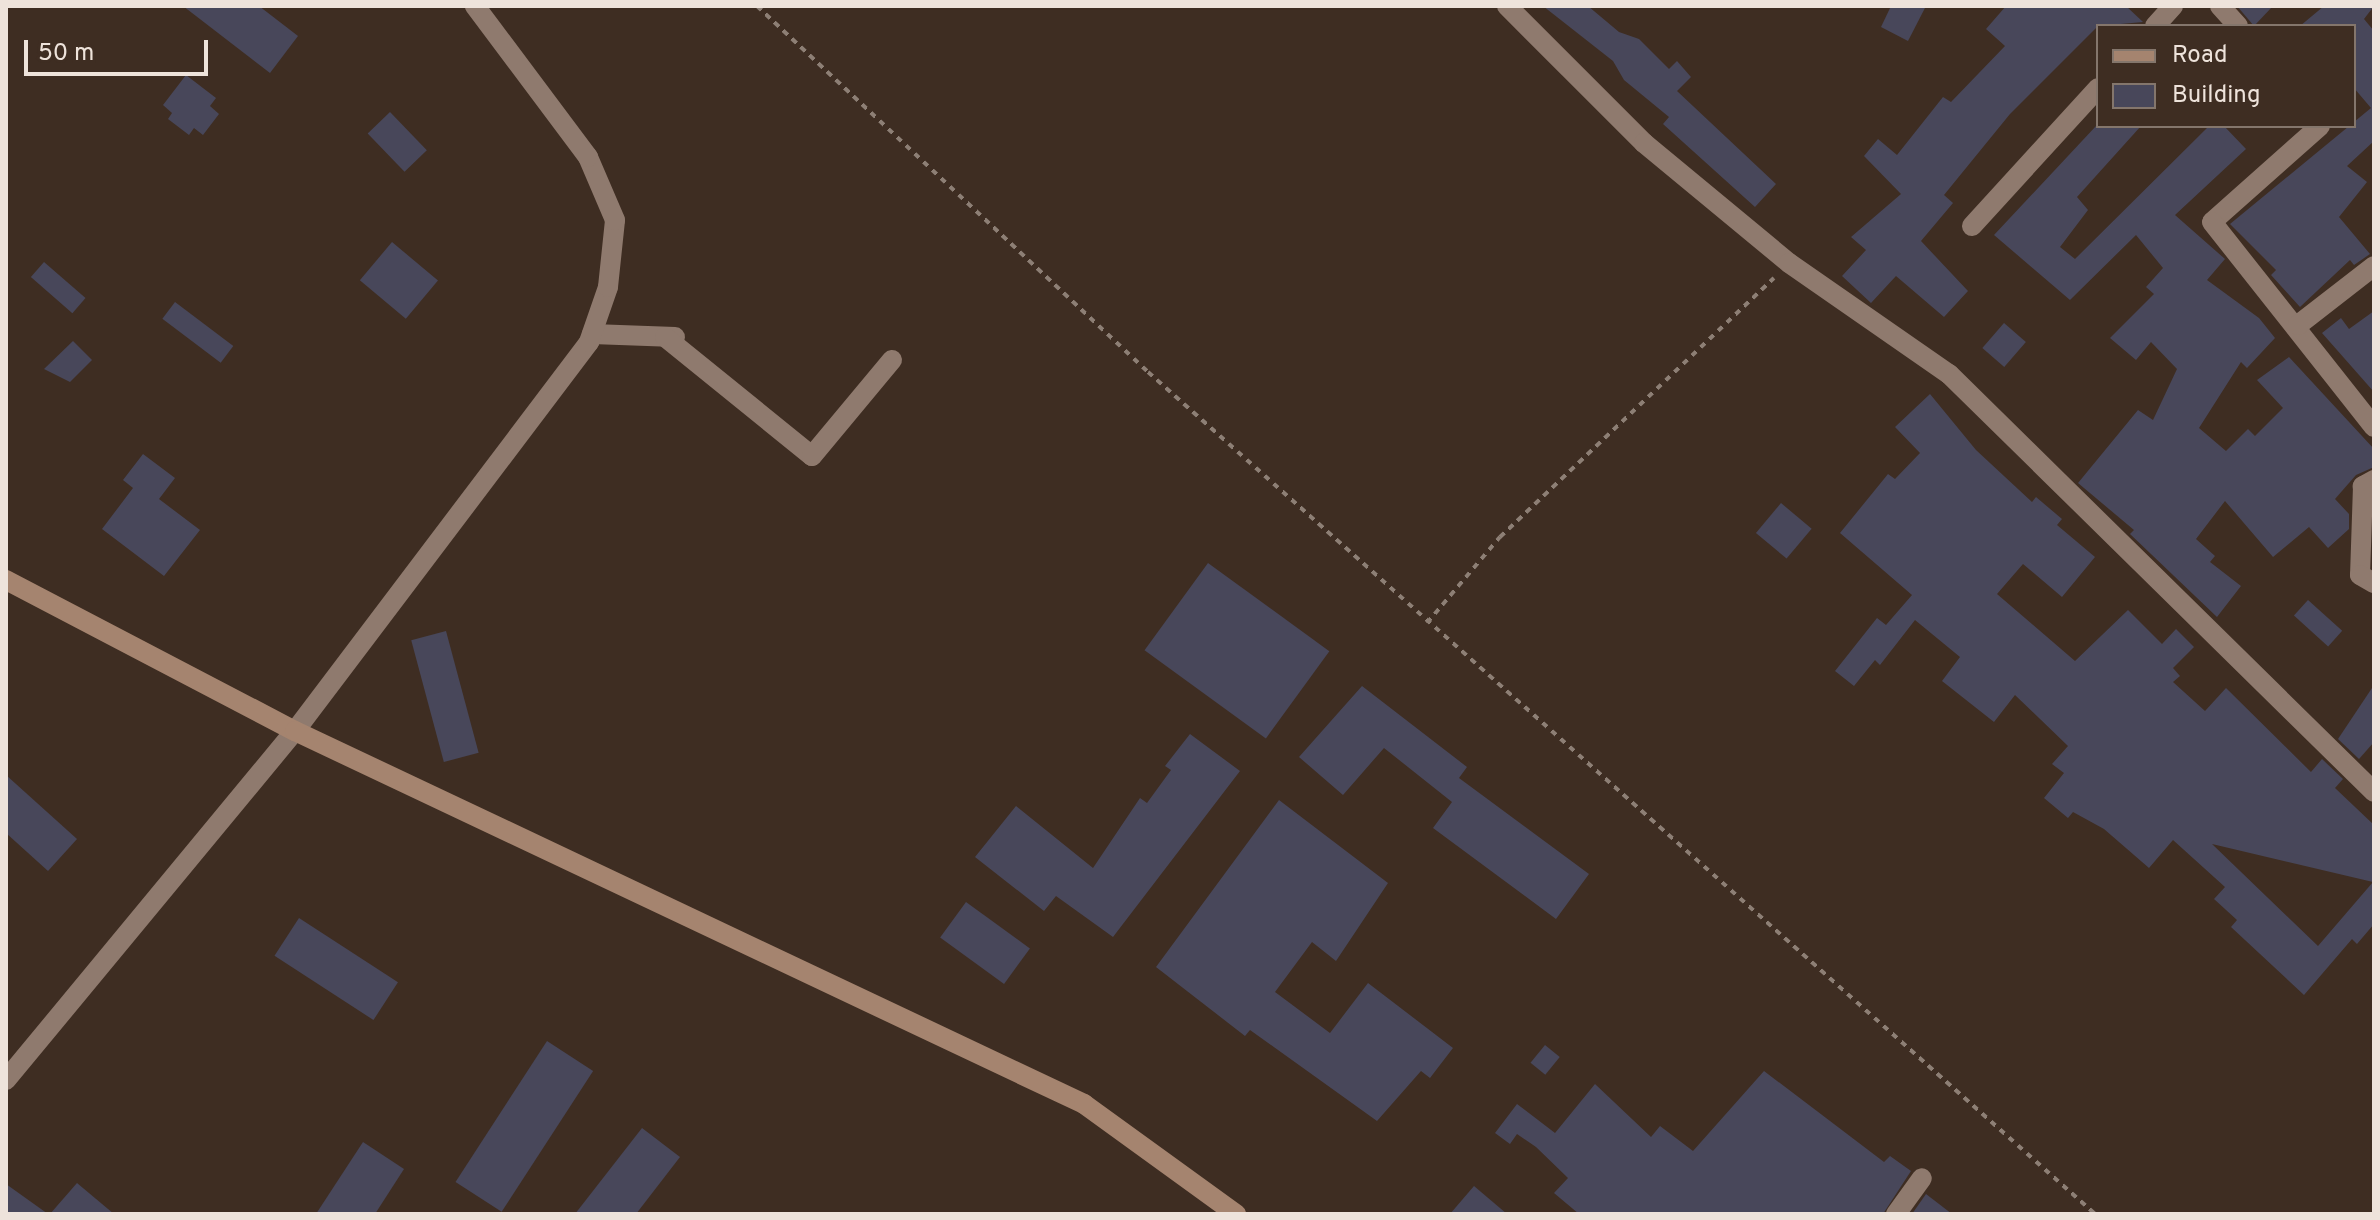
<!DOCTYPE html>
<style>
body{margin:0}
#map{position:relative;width:2380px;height:1220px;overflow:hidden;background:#3e2d22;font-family:Overpass,sans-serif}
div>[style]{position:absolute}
.building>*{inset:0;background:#48475a;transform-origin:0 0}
.path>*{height:4px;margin-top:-2px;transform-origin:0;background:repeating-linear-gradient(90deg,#8d7f75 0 6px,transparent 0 12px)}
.street>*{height:20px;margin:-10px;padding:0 10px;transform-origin:10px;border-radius:10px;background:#8f7a6e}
.secondary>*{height:20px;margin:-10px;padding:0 10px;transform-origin:10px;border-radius:10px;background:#a5846f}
span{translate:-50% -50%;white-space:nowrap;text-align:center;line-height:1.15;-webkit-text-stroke:6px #3e2d22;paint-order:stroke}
.frame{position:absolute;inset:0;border:8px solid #eee3db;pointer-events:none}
.legend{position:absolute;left:2096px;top:24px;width:260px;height:104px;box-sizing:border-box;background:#3e2d22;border:2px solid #84766c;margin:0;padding:10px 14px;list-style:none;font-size:24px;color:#eee3db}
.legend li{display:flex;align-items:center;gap:16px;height:40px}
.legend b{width:40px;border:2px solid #84766c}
.scale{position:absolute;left:24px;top:40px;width:184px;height:36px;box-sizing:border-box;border:4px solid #eee3db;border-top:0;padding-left:10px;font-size:24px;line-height:28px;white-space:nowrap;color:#eee3db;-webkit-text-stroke:6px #3e2d22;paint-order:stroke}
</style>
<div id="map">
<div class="building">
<i style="clip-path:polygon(183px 6px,259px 6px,298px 36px,270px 73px)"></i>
<i style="clip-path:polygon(1543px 6px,1588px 6px,1619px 32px,1639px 39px,1669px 69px,1677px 61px,1691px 77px,1677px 91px,1776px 184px,1755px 207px,1663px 124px,1669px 117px,1624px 80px,1613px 61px)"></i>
<i style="clip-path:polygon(1891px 6px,1926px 6px,1908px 41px,1881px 27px)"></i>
<i style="clip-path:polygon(2006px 6px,2126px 6px,2143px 22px,2098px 26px,2010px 114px,1944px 195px,1953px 203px,1921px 241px,1968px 291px,1944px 317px,1896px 276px,1871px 303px,1842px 276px,1866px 250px,1851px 237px,1901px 194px,1864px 156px,1878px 139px,1897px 155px,1943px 97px,1951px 102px,2005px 46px,1986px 29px)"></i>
<i style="clip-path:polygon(2237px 6px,2273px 6px,2254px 26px)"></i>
<i style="clip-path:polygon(2324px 6px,2374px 6px,2364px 19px,2374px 31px,2374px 141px,2347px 166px,2367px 182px,2339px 217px,2370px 254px,2354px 265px,2350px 260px,2300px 307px,2271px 275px,2276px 270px,2230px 224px,2371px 108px,2354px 88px,2354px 26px,2300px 26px)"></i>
<i style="clip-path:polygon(186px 75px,216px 98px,210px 106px,219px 114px,203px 135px,194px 128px,189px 135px,168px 119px,172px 113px,163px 105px)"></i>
<i style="left:390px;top:112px;width:53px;height:31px;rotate:46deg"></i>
<i style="clip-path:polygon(2096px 126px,2141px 126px,2077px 197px,2088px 210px,2060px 247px,2075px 259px,2209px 126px,2224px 126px,2246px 149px,2175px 215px,2225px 259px,2207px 280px,2259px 318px,2275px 338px,2247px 368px,2241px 362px,2199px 428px,2226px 451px,2248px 429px,2255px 436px,2283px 408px,2257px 380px,2289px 357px,2374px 449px,2374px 467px,2356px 475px,2335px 499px,2349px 514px,2349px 529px,2328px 548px,2309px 527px,2273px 557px,2225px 501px,2196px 539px,2215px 556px,2210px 562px,2241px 586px,2217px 617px,2130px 534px,2134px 530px,2078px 483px,2138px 410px,2153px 420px,2177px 369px,2151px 342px,2136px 360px,2110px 338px,2154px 294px,2146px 287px,2163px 268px,2136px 235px,2070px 300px,1994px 235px)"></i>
<i style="left:392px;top:242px;width:60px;height:50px;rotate:40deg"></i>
<i style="left:44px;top:262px;width:55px;height:20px;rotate:41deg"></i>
<i style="left:175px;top:302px;width:73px;height:21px;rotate:37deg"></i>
<i style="clip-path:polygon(2374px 311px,2374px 392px,2322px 333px,2341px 318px,2349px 329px)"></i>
<i style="left:2004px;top:323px;width:29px;height:33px;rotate:41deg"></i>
<i style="clip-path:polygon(73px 341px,92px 360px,70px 382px,44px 369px)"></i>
<i style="clip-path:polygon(evenodd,1930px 394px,1976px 450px,2032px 502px,2036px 497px,2062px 519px,2057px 525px,2095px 557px,2062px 597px,2023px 564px,1997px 594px,2075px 661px,2128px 610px,2162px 644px,2176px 629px,2194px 647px,2173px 668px,2180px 676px,2173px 682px,2205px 711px,2226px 688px,2311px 772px,2322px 759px,2343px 779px,2335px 788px,2374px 825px,2374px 924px,2357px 944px,2352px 939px,2304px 995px,2231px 927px,2237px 920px,2214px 899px,2225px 887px,2173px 840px,2149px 868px,2104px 829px,2073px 812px,2068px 818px,2044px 798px,2064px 773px,2052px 764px,2068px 746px,2015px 695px,1994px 722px,1942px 681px,1960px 657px,1915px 620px,1880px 665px,1875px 660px,1854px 686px,1835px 671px,1877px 618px,1886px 625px,1912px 595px,1840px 533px,1888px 474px,1895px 479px,1920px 453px,1895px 427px,1930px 394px,2212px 844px,2373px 882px,2318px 946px,2212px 844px)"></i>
<i style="clip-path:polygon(143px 454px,175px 478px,159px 499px,200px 530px,164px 576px,102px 529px,133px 488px,123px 480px)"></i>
<i style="left:1781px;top:503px;width:40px;height:39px;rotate:40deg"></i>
<i style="left:1208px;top:563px;width:150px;height:108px;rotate:36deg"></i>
<i style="left:2308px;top:600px;width:46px;height:21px;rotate:42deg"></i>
<i style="left:446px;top:631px;width:126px;height:36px;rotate:75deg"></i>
<i style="clip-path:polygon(2374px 685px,2374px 742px,2359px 759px,2338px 739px)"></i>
<i style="clip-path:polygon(1362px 686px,1467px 767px,1459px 778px,1589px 874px,1556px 919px,1433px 828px,1452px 802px,1384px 748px,1343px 795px,1299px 757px)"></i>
<i style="clip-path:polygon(1190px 734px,1240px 771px,1113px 937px,1056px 896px,1044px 911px,975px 857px,1016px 806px,1093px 868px,1140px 798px,1147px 803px,1171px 770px,1165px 766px)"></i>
<i style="clip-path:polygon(6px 775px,77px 839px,48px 871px,6px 833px)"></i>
<i style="clip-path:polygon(1279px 800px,1388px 883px,1336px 961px,1312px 942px,1275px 992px,1330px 1033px,1368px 983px,1453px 1048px,1430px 1078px,1421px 1071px,1377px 1121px,1250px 1030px,1245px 1036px,1156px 967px)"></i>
<i style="left:966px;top:902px;width:79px;height:44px;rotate:36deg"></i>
<i style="left:299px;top:918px;width:118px;height:45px;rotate:33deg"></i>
<i style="left:547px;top:1041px;width:55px;height:168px;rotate:33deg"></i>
<i style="left:1545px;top:1045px;width:19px;height:23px;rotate:39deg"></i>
<i style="clip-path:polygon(1764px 1071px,1884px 1162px,1890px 1156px,1911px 1171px,1883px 1214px,1579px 1214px,1554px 1193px,1568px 1178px,1536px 1147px,1517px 1134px,1510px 1144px,1495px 1133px,1517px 1104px,1555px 1133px,1595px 1084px,1651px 1137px,1660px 1126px,1693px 1151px)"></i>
<i style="clip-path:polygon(642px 1128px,680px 1157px,636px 1214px,575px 1214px)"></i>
<i style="clip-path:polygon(363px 1142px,404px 1169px,375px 1214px,316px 1214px)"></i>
<i style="clip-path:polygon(77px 1183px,114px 1214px,50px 1214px)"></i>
<i style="clip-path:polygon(6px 1184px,48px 1214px,6px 1214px)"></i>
<i style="clip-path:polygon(1474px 1186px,1507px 1214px,1450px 1214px)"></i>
<i style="clip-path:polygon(1926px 1194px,1952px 1214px,1912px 1214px)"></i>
</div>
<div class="path">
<i style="left:757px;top:6px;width:536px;rotate:43.11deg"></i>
<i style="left:1148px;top:372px;width:1267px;rotate:41.64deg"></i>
<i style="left:1427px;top:623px;width:113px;rotate:-49.7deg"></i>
<i style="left:1500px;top:537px;width:377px;rotate:-43.4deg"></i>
</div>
<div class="street">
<i style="left:1507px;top:6px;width:194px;rotate:45deg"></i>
<i style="left:1644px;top:143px;width:188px;rotate:39.6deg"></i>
<i style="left:1789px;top:263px;width:195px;rotate:34.8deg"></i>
<i style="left:1949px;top:374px;width:596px;rotate:44.52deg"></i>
<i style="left:2220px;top:6px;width:27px;rotate:48deg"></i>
<i style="left:2155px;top:26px;width:27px;rotate:-48deg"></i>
<i style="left:2320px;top:126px;width:144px;rotate:138.4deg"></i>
<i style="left:2212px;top:222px;width:261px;rotate:51.7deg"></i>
<i style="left:1972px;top:226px;width:187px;rotate:-47.6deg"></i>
<i style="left:2298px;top:325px;width:96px;rotate:-37.8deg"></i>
<i style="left:592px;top:334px;width:83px;rotate:2.1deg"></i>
<i style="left:665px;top:337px;width:189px;rotate:39deg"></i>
<i style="left:812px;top:456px;width:125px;rotate:-50.2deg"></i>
<i style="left:2374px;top:480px;width:13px;rotate:151deg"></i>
<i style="left:2363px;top:486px;width:89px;rotate:91.9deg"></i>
<i style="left:2360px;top:575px;width:16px;rotate:30deg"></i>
<i style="left:6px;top:1080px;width:453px;rotate:-50.4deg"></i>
<i style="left:295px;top:731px;width:488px;rotate:-52.9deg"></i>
<i style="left:589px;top:342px;width:58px;rotate:-70.9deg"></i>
<i style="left:608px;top:287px;width:67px;rotate:-84deg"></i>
<i style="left:615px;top:220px;width:69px;rotate:-113.2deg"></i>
<i style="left:588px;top:157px;width:189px;rotate:-126.8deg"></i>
<i style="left:1896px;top:1214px;width:44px;rotate:-54.2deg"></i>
</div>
<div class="secondary">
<i style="left:6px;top:580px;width:326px;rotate:27.6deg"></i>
<i style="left:295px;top:731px;width:873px;rotate:25.3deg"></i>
<i style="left:1084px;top:1104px;width:188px;rotate:35.9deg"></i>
</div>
<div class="frame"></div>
<ul class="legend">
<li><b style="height:10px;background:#a5846f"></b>Road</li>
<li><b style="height:22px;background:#48475a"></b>Building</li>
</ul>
<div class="scale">50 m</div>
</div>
